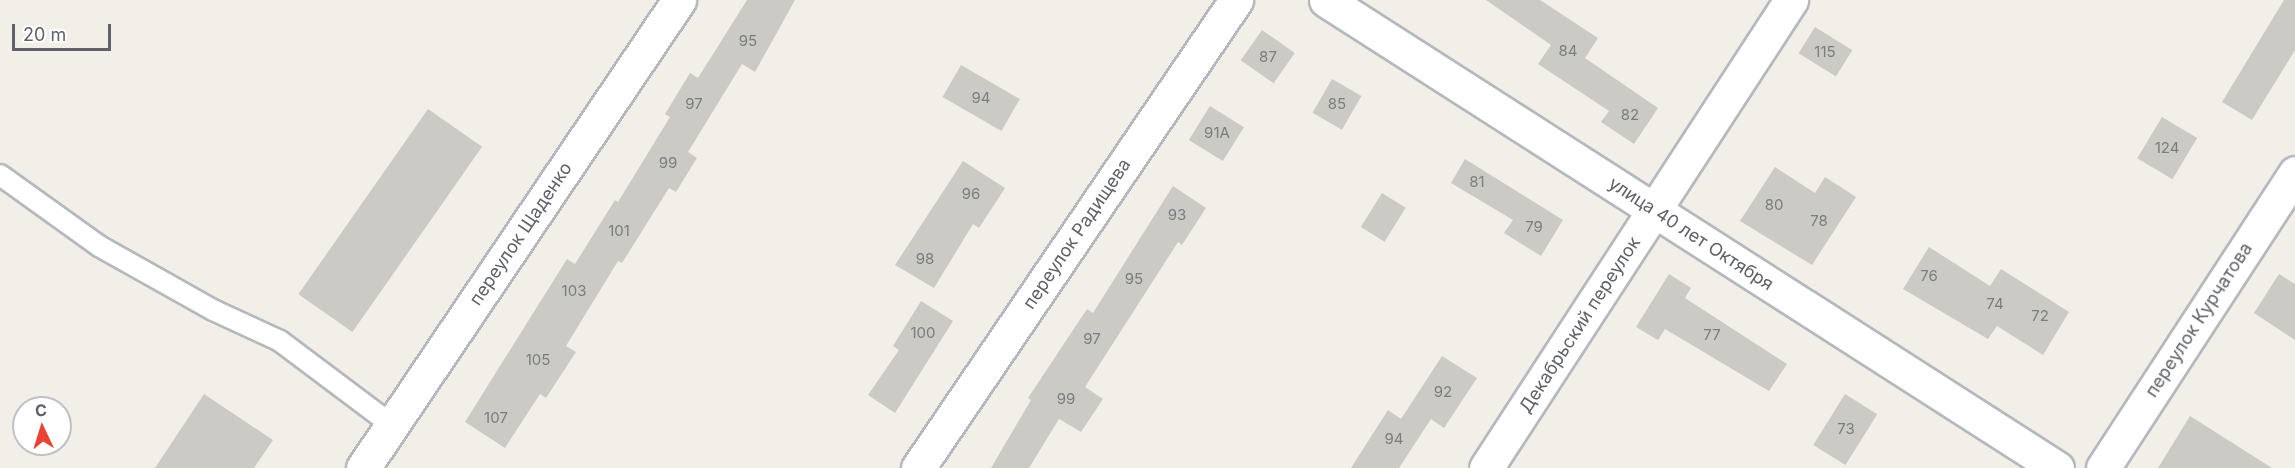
<!DOCTYPE html>
<meta charset="utf-8">
<style>
body{margin:0}
#map{position:relative;width:2295px;height:468px;overflow:hidden;background:#f1efe8;font-family:Inter,sans-serif}
div>[style]{position:absolute}
.building>*{inset:0;background:#cccac5;transform-origin:0 0}
.roads{filter:drop-shadow(2px 0 #b5b8bc) drop-shadow(-2px 0 #b5b8bc) drop-shadow(0 2px #b5b8bc) drop-shadow(0 -2px #b5b8bc)}
.service>*{height:20px;margin:-10px;padding:0 10px;transform-origin:10px;border-radius:10px;background:#fff}
.minor>*{height:33px;margin:-16.5px;padding:0 16.5px;transform-origin:16.5px;border-radius:16.5px;background:#fff}
span{translate:-50% -50%;white-space:nowrap;text-align:center;line-height:1.15;-webkit-text-stroke:4.5px #fff;paint-order:stroke}
.number-label{font-size:15px;color:#7a7d7f}
.number-label span{-webkit-text-stroke-width:0}
.street-label{font-size:18px;color:#5f6368}
.north{position:absolute;left:12px;top:396px;width:60px;height:60px;box-sizing:border-box;background:#fff;border:2px solid #bfc1c3;border-radius:50%;rotate:356deg;font-size:16px;font-weight:700;line-height:24px;text-align:center;color:#5f6368}
.north::after{content:'';display:block;margin:auto;width:21px;height:27px;background:#ea4335;clip-path:polygon(50% 0,100% 100%,50% 72%,0 100%)}
.scale{position:absolute;left:12px;top:24px;width:99px;height:27px;box-sizing:border-box;border:3px solid #5f6368;border-top:0;padding-left:8px;font-size:18px;line-height:21px;white-space:nowrap;color:#5f6368;-webkit-text-stroke:4px #fff;paint-order:stroke}
</style>
<div id="map">
<div class="building">
<i style="clip-path:polygon(747px 0,795px 0,755px 72px,742px 64px,688px 152px,697px 158px,676px 192px,669px 188px,622px 263px,618px 261px,566px 346px,576px 352px,546px 398px,540px 394px,505px 448px,465px 422px,567px 259px,575px 264px,615px 200px,618px 202px,670px 117px,665px 114px,690px 73px,698px 78px)"></i>
<i style="clip-path:polygon(1486px 0,1540px 0,1598px 38px,1585px 58px,1658px 108px,1634px 144px,1601px 122px,1609px 111px,1538px 64px,1551px 45px)"></i>
<i style="clip-path:polygon(2284px 0,2295px 0,2295px 50px,2252px 120px,2222px 102px)"></i>
<i style="left:1815px;top:27px;width:44px;height:31px;rotate:32deg"></i>
<i style="left:1262px;top:30px;width:40px;height:37px;rotate:35deg"></i>
<i style="left:961px;top:65px;width:68px;height:37px;rotate:30deg"></i>
<i style="left:1332px;top:79px;width:34px;height:39px;rotate:30deg"></i>
<i style="left:1210px;top:106px;width:40px;height:40px;rotate:32deg"></i>
<i style="left:428px;top:109px;width:66px;height:226px;rotate:35deg"></i>
<i style="left:2162px;top:117px;width:41px;height:48px;rotate:31deg"></i>
<i style="clip-path:polygon(1465px 159px,1563px 220px,1541px 256px,1504px 233px,1513px 220px,1451px 183px)"></i>
<i style="clip-path:polygon(963px 161px,1005px 188px,979px 228px,973px 224px,934px 288px,895px 265px)"></i>
<i style="clip-path:polygon(1775px 167px,1815px 193px,1825px 177px,1856px 197px,1812px 265px,1740px 221px)"></i>
<i style="clip-path:polygon(1173px 186px,1206px 208px,1182px 245px,1178px 242px,1085px 387px,1103px 399px,1081px 432px,1059px 419px,1029px 468px,991px 468px,1031px 400px,1028px 398px,1087px 309px,1093px 313px)"></i>
<i style="left:1382px;top:193px;width:28px;height:40px;rotate:32deg"></i>
<i style="clip-path:polygon(1929px 247px,1990px 286px,2001px 269px,2069px 312px,2043px 355px,1997px 326px,1988px 339px,1903px 289px)"></i>
<i style="clip-path:polygon(1669px 274px,1691px 288px,1685px 298px,1787px 364px,1769px 391px,1665px 329px,1658px 340px,1636px 327px)"></i>
<i style="clip-path:polygon(2279px 274px,2295px 284px,2295px 340px,2254px 313px)"></i>
<i style="clip-path:polygon(921px 301px,953px 321px,895px 413px,868px 395px,899px 350px,893px 346px)"></i>
<i style="clip-path:polygon(1442px 356px,1477px 378px,1444px 428px,1431px 419px,1399px 468px,1351px 468px,1388px 410px,1401px 419px)"></i>
<i style="clip-path:polygon(204px 394px,273px 440px,254px 468px,155px 468px)"></i>
<i style="left:1845px;top:394px;width:38px;height:60px;rotate:32deg"></i>
<i style="clip-path:polygon(2190px 416px,2272px 468px,2158px 468px)"></i>
</div>
<div class="roads">
<div class="service">
<i style="left:0;top:175px;width:122px;rotate:35.6deg"></i>
<i style="left:99px;top:246px;width:131px;rotate:29.3deg"></i>
<i style="left:213px;top:310px;width:74px;rotate:24.8deg"></i>
<i style="left:280px;top:341px;width:140px;rotate:36.9deg"></i>
</div>
<div class="minor">
<i style="left:1326px;top:0;width:868px;rotate:32.63deg"></i>
<i style="left:363px;top:468px;width:565px;rotate:-55.97deg"></i>
<i style="left:918px;top:468px;width:566px;rotate:-55.8deg"></i>
<i style="left:1486px;top:468px;width:559px;rotate:-56.91deg"></i>
<i style="left:2103px;top:468px;width:352px;rotate:-56.9deg"></i>
</div>
</div>
<div class="number-label">
<span style="left:748px;top:41px">95</span>
<span style="left:1568px;top:51px">84</span>
<span style="left:1825px;top:52px">115</span>
<span style="left:1268px;top:57px">87</span>
<span style="left:981px;top:98px">94</span>
<span style="left:694px;top:104px">97</span>
<span style="left:1337px;top:104px">85</span>
<span style="left:1630px;top:115px">82</span>
<span style="left:1217px;top:133px">91А</span>
<span style="left:2167px;top:148px">124</span>
<span style="left:668px;top:163px">99</span>
<span style="left:1477px;top:182px">81</span>
<span style="left:971px;top:194px">96</span>
<span style="left:1774px;top:205px">80</span>
<span style="left:1177px;top:215px">93</span>
<span style="left:1819px;top:221px">78</span>
<span style="left:1534px;top:227px">79</span>
<span style="left:619px;top:231px">101</span>
<span style="left:925px;top:259px">98</span>
<span style="left:1929px;top:276px">76</span>
<span style="left:1134px;top:279px">95</span>
<span style="left:574px;top:291px">103</span>
<span style="left:1995px;top:304px">74</span>
<span style="left:2040px;top:316px">72</span>
<span style="left:923px;top:333px">100</span>
<span style="left:1712px;top:335px">77</span>
<span style="left:1092px;top:339px">97</span>
<span style="left:538px;top:360px">105</span>
<span style="left:1443px;top:392px">92</span>
<span style="left:1066px;top:399px">99</span>
<span style="left:496px;top:418px">107</span>
<span style="left:1846px;top:429px">73</span>
<span style="left:1394px;top:439px">94</span>
</div>
<div class="street-label">
<span style="left:521px;top:234px;rotate:-56deg">переулок Щаденко</span>
<span style="left:1077px;top:234px;rotate:-56deg">переулок Радищева</span>
<span style="left:1691px;top:234px;rotate:33deg">улица 40 лет Октября</span>
<span style="left:2199px;top:320px;rotate:-57deg">переулок Курчатова</span>
<span style="left:1580px;top:325px;rotate:-57deg">Декабрьский переулок</span>
</div>
<div class="north">С</div>
<div class="scale">20 m</div>
</div>
